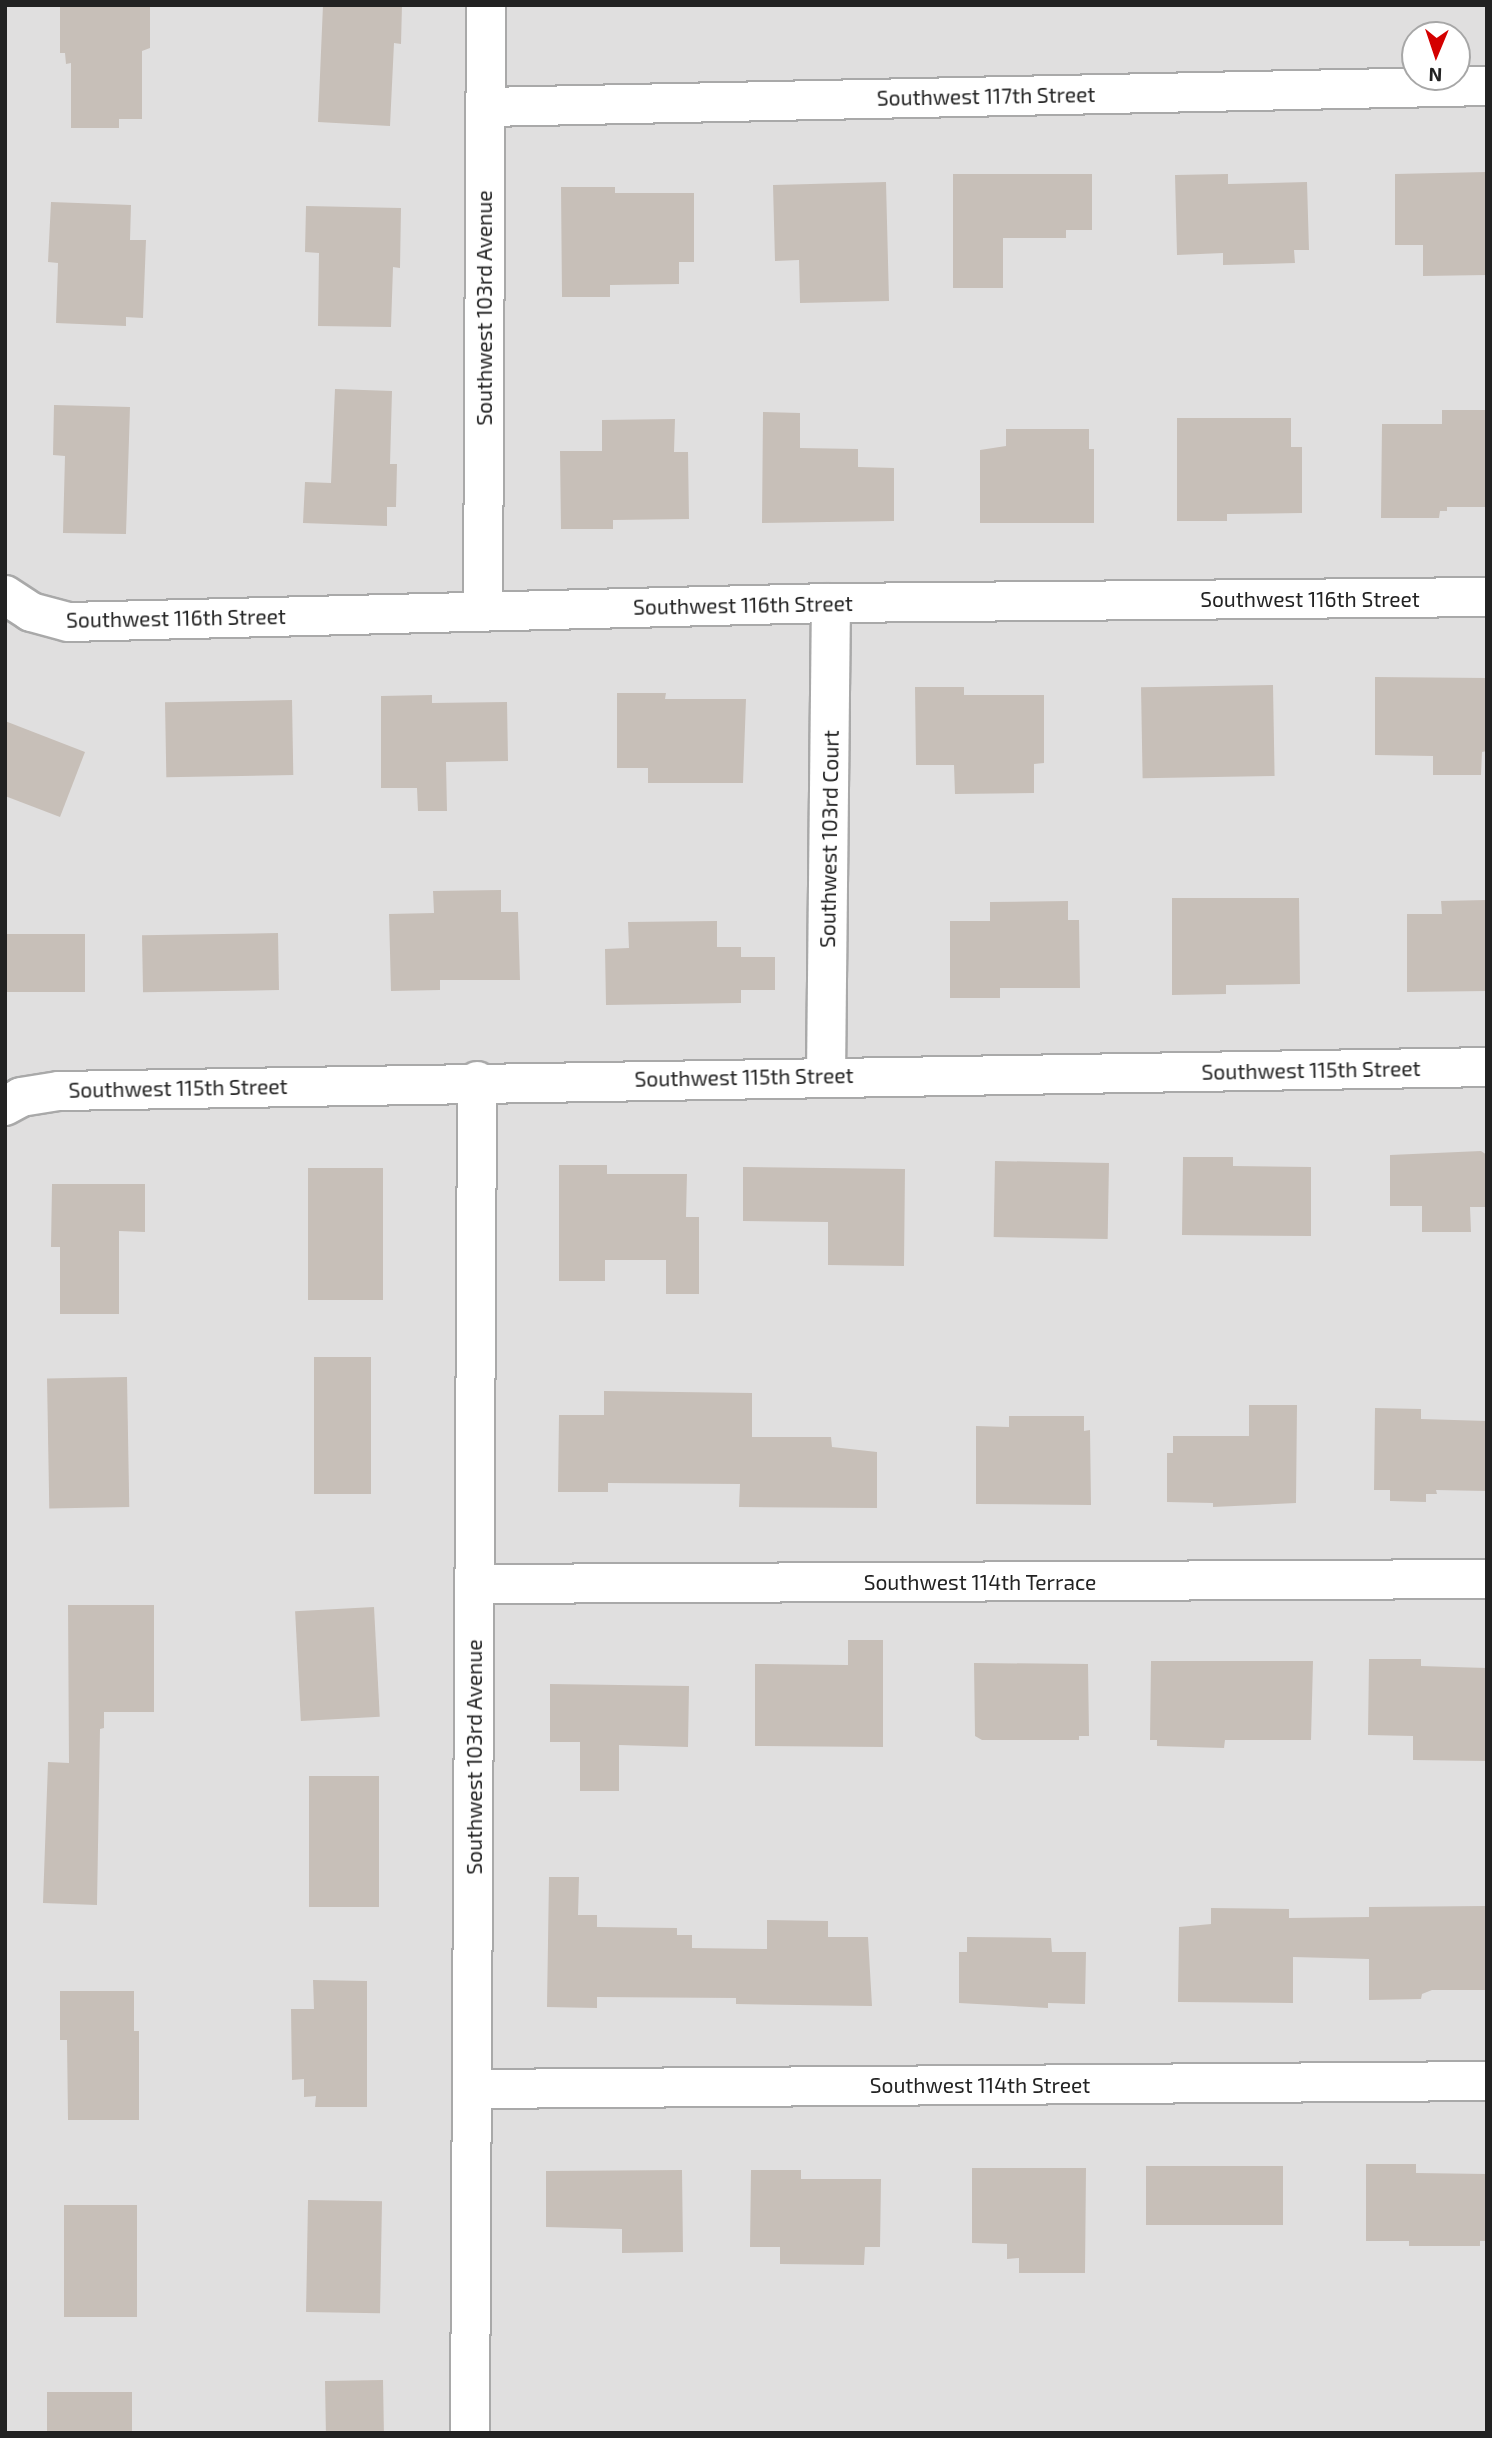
<!DOCTYPE html>
<style>
body{margin:0}
#map{position:relative;width:1492px;height:2438px;overflow:hidden;background:#f2efe9;font-family:"Exo 2",sans-serif}
div>[style]{position:absolute}
.residential>*{inset:0;background:#e0dfdf}
.building>*{inset:0;background:#c7bfb8;transform-origin:0 0}
.roads{filter:drop-shadow(2px 0 #a9a9a9) drop-shadow(-2px 0 #a9a9a9) drop-shadow(0 2px #a9a9a9) drop-shadow(0 -2px #a9a9a9)}
.minor>*{height:38px;margin:-19px;padding:0 19px;transform-origin:19px;border-radius:19px;background:#fff}
span{translate:-50% -50%;white-space:nowrap;text-align:center;line-height:1.15;-webkit-text-stroke:5px #fff;paint-order:stroke}
.street-label{font-size:21px;color:#222}
.frame{position:absolute;inset:0;border:7px solid #222;pointer-events:none}
.north{position:absolute;left:1401px;top:21px;width:70px;height:70px;box-sizing:border-box;background:#fff;border:2px solid #a7a7a7;border-radius:50%;rotate:182deg;font-size:19px;font-weight:700;line-height:28px;text-align:center;color:#222}
.north::after{content:'';display:block;margin:auto;width:24px;height:32px;background:#d40000;clip-path:polygon(50% 0,100% 100%,50% 72%,0 100%)}
</style>
<div id="map">
<div class="residential">
<i style="clip-path:polygon(evenodd,5px 5px,1487px 5px,1487px 2433px,5px 2433px,5px 5px,1415px 35px,1457px 35px,1457px 77px,1415px 77px,1415px 35px)"></i>
</div>
<div class="building">
<i style="clip-path:polygon(323px 5px,402px 5px,401px 44px,394px 43px,390px 126px,318px 122px)"></i>
<i style="clip-path:polygon(60px 6px,150px 6px,150px 48px,142px 51px,142px 119px,119px 119px,119px 128px,71px 128px,71px 63px,66px 64px,65px 53px,60px 53px)"></i>
<i style="clip-path:polygon(1487px 172px,1487px 275px,1423px 276px,1423px 245px,1395px 245px,1395px 174px)"></i>
<i style="clip-path:polygon(953px 174px,1092px 174px,1092px 230px,1066px 230px,1066px 238px,1003px 238px,1003px 288px,953px 288px)"></i>
<i style="clip-path:polygon(1228px 174px,1228px 184px,1307px 182px,1309px 250px,1294px 250px,1295px 263px,1223px 265px,1223px 253px,1177px 255px,1175px 175px)"></i>
<i style="clip-path:polygon(886px 182px,889px 301px,800px 303px,799px 260px,775px 261px,773px 185px)"></i>
<i style="clip-path:polygon(561px 187px,615px 187px,615px 193px,694px 193px,694px 262px,679px 262px,679px 284px,610px 285px,610px 297px,562px 297px)"></i>
<i style="clip-path:polygon(51px 202px,131px 205px,130px 240px,146px 240px,143px 318px,126px 317px,126px 326px,56px 323px,58px 263px,48px 262px)"></i>
<i style="clip-path:polygon(306px 206px,401px 208px,400px 268px,393px 267px,391px 327px,318px 326px,319px 253px,305px 252px)"></i>
<i style="clip-path:polygon(335px 389px,392px 391px,390px 464px,397px 464px,396px 507px,387px 507px,387px 526px,303px 523px,305px 482px,331px 483px)"></i>
<i style="clip-path:polygon(54px 405px,130px 407px,126px 534px,63px 533px,65px 456px,53px 455px)"></i>
<i style="clip-path:polygon(1442px 410px,1487px 410px,1487px 507px,1447px 507px,1447px 511px,1440px 511px,1439px 518px,1381px 518px,1382px 424px,1442px 424px)"></i>
<i style="clip-path:polygon(763px 412px,800px 413px,800px 448px,858px 449px,858px 467px,894px 468px,894px 521px,762px 523px)"></i>
<i style="clip-path:polygon(1177px 418px,1291px 418px,1291px 447px,1302px 447px,1302px 513px,1227px 514px,1227px 521px,1177px 521px)"></i>
<i style="clip-path:polygon(675px 419px,674px 452px,688px 452px,689px 519px,613px 520px,613px 529px,561px 529px,560px 451px,602px 451px,602px 420px)"></i>
<i style="clip-path:polygon(1006px 429px,1089px 429px,1089px 449px,1094px 449px,1094px 523px,980px 523px,980px 450px,1006px 446px)"></i>
<i style="clip-path:polygon(1375px 677px,1487px 678px,1487px 751px,1482px 752px,1481px 775px,1433px 775px,1433px 756px,1375px 755px)"></i>
<i style="left:1273px;top:685px;width:91px;height:132px;rotate:89deg"></i>
<i style="clip-path:polygon(915px 687px,964px 687px,964px 695px,1044px 695px,1044px 763px,1034px 764px,1034px 793px,955px 794px,954px 765px,916px 765px)"></i>
<i style="clip-path:polygon(617px 693px,666px 693px,665px 699px,746px 699px,743px 783px,648px 783px,648px 768px,617px 768px)"></i>
<i style="clip-path:polygon(432px 695px,432px 703px,507px 702px,508px 761px,446px 762px,447px 811px,418px 811px,417px 788px,381px 788px,381px 696px)"></i>
<i style="left:292px;top:700px;width:75px;height:127px;rotate:89deg"></i>
<i style="clip-path:polygon(5px 721px,85px 752px,60px 817px,5px 796px)"></i>
<i style="clip-path:polygon(501px 890px,501px 912px,518px 912px,520px 980px,440px 980px,440px 990px,391px 991px,389px 914px,434px 913px,433px 891px)"></i>
<i style="clip-path:polygon(1172px 898px,1299px 898px,1300px 984px,1226px 985px,1226px 994px,1172px 995px)"></i>
<i style="clip-path:polygon(1487px 900px,1487px 991px,1407px 992px,1407px 914px,1442px 914px,1441px 901px)"></i>
<i style="clip-path:polygon(1068px 901px,1068px 920px,1079px 920px,1080px 988px,1000px 988px,1000px 998px,950px 998px,950px 921px,990px 921px,990px 902px)"></i>
<i style="clip-path:polygon(717px 921px,717px 947px,741px 947px,741px 957px,775px 957px,775px 990px,741px 990px,741px 1003px,606px 1005px,605px 949px,629px 948px,628px 922px)"></i>
<i style="left:278px;top:933px;width:57px;height:136px;rotate:89deg"></i>
<i style="left:85px;top:934px;width:58px;height:80px;rotate:90deg"></i>
<i style="clip-path:polygon(1481px 1151px,1487px 1155px,1487px 1207px,1470px 1207px,1471px 1232px,1422px 1232px,1422px 1206px,1390px 1206px,1390px 1155px)"></i>
<i style="clip-path:polygon(1183px 1157px,1233px 1157px,1233px 1166px,1311px 1167px,1311px 1236px,1182px 1235px)"></i>
<i style="left:995px;top:1161px;width:114px;height:76px;rotate:1deg"></i>
<i style="clip-path:polygon(559px 1165px,607px 1165px,607px 1174px,687px 1174px,686px 1217px,699px 1217px,699px 1294px,666px 1294px,666px 1260px,605px 1260px,605px 1281px,559px 1281px)"></i>
<i style="clip-path:polygon(743px 1167px,905px 1169px,904px 1266px,828px 1265px,828px 1222px,743px 1221px)"></i>
<i style="left:383px;top:1168px;width:132px;height:75px;rotate:90deg"></i>
<i style="clip-path:polygon(52px 1184px,145px 1184px,145px 1232px,119px 1231px,119px 1314px,60px 1314px,60px 1247px,51px 1247px)"></i>
<i style="left:371px;top:1357px;width:137px;height:57px;rotate:90deg"></i>
<i style="left:127px;top:1377px;width:130px;height:80px;rotate:89deg"></i>
<i style="clip-path:polygon(604px 1391px,752px 1393px,752px 1437px,831px 1437px,832px 1447px,877px 1452px,877px 1508px,739px 1507px,740px 1484px,608px 1483px,608px 1492px,558px 1492px,559px 1415px,604px 1415px)"></i>
<i style="clip-path:polygon(1249px 1405px,1297px 1405px,1296px 1503px,1213px 1507px,1213px 1503px,1167px 1502px,1167px 1453px,1173px 1453px,1173px 1436px,1249px 1436px)"></i>
<i style="clip-path:polygon(1375px 1408px,1421px 1409px,1421px 1419px,1487px 1421px,1487px 1491px,1436px 1490px,1437px 1494px,1426px 1494px,1426px 1502px,1390px 1501px,1390px 1490px,1374px 1490px)"></i>
<i style="clip-path:polygon(1009px 1416px,1084px 1416px,1084px 1431px,1090px 1430px,1091px 1505px,976px 1504px,976px 1426px,1009px 1427px)"></i>
<i style="clip-path:polygon(68px 1605px,154px 1605px,154px 1712px,104px 1712px,104px 1728px,100px 1729px,97px 1905px,43px 1903px,48px 1762px,69px 1763px)"></i>
<i style="left:374px;top:1607px;width:110px;height:79px;rotate:87deg"></i>
<i style="clip-path:polygon(848px 1640px,883px 1640px,883px 1747px,755px 1746px,755px 1664px,848px 1665px)"></i>
<i style="clip-path:polygon(1369px 1659px,1421px 1659px,1421px 1666px,1487px 1668px,1487px 1761px,1413px 1760px,1413px 1736px,1368px 1735px)"></i>
<i style="clip-path:polygon(1151px 1661px,1313px 1661px,1311px 1740px,1225px 1740px,1224px 1748px,1157px 1746px,1157px 1740px,1150px 1740px)"></i>
<i style="clip-path:polygon(974px 1663px,1088px 1664px,1089px 1736px,1079px 1736px,1079px 1740px,982px 1740px,975px 1736px)"></i>
<i style="clip-path:polygon(550px 1684px,689px 1686px,688px 1747px,619px 1745px,619px 1791px,580px 1791px,580px 1742px,550px 1742px)"></i>
<i style="left:309px;top:1776px;width:70px;height:131px"></i>
<i style="clip-path:polygon(549px 1877px,579px 1877px,578px 1915px,597px 1915px,597px 1927px,677px 1928px,677px 1935px,692px 1935px,692px 1948px,767px 1949px,767px 1920px,828px 1921px,828px 1937px,868px 1937px,872px 2006px,736px 2004px,736px 1998px,597px 1997px,597px 2008px,547px 2007px)"></i>
<i style="clip-path:polygon(1485px 1906px,1487px 1990px,1432px 1990px,1422px 1994px,1421px 1999px,1369px 2000px,1369px 1959px,1293px 1957px,1293px 2003px,1178px 2002px,1179px 1927px,1211px 1924px,1211px 1908px,1289px 1909px,1289px 1918px,1369px 1917px,1369px 1907px)"></i>
<i style="clip-path:polygon(967px 1937px,1051px 1938px,1052px 1952px,1086px 1952px,1085px 2004px,1048px 2003px,1048px 2008px,959px 2003px,959px 1952px,967px 1952px)"></i>
<i style="clip-path:polygon(313px 1980px,367px 1981px,367px 2107px,315px 2107px,316px 2096px,304px 2097px,304px 2079px,292px 2080px,291px 2009px,314px 2009px)"></i>
<i style="clip-path:polygon(60px 1991px,134px 1991px,134px 2031px,139px 2031px,139px 2120px,68px 2120px,67px 2040px,60px 2040px)"></i>
<i style="clip-path:polygon(1366px 2164px,1416px 2164px,1416px 2173px,1487px 2174px,1487px 2241px,1480px 2241px,1480px 2246px,1409px 2246px,1409px 2241px,1366px 2241px)"></i>
<i style="left:1283px;top:2166px;width:59px;height:137px;rotate:90deg"></i>
<i style="clip-path:polygon(972px 2168px,1086px 2168px,1085px 2273px,1019px 2273px,1019px 2258px,1007px 2259px,1007px 2244px,972px 2243px)"></i>
<i style="clip-path:polygon(682px 2170px,683px 2252px,622px 2253px,622px 2229px,546px 2227px,546px 2171px)"></i>
<i style="clip-path:polygon(751px 2170px,801px 2170px,801px 2179px,881px 2179px,880px 2247px,865px 2247px,864px 2265px,780px 2264px,780px 2247px,750px 2247px)"></i>
<i style="left:308px;top:2200px;width:74px;height:112px;rotate:1deg"></i>
<i style="left:64px;top:2205px;width:73px;height:112px"></i>
<i style="left:383px;top:2380px;width:53px;height:58px;rotate:89deg"></i>
<i style="left:132px;top:2392px;width:41px;height:85px;rotate:90deg"></i>
</div>
<div class="roads">
<div class="minor">
<i style="left:486px;top:107px;width:1001px;rotate:-1.2deg"></i>
<i style="left:5px;top:595px;width:31px;rotate:33deg"></i>
<i style="left:31px;top:612px;width:39px;rotate:15deg"></i>
<i style="left:69px;top:622px;width:762px;rotate:-1.43deg"></i>
<i style="left:831px;top:603px;width:656px;rotate:-0.52deg"></i>
<i style="left:483px;top:610px;width:605px;rotate:-89.72deg"></i>
<i style="left:826px;top:1076px;width:473px;rotate:-89.4deg"></i>
<i style="left:5px;top:1106px;width:18px;rotate:-29deg"></i>
<i style="left:21px;top:1097px;width:38px;rotate:-9deg"></i>
<i style="left:59px;top:1091px;width:1428px;rotate:-0.96deg"></i>
<i style="left:474px;top:1584px;width:1013px;rotate:-0.28deg"></i>
<i style="left:474px;top:2089px;width:1013px;rotate:-0.45deg"></i>
<i style="left:470px;top:2433px;width:1352px;rotate:-89.7deg"></i>
</div>
</div>
<div class="street-label">
<span style="left:986px;top:96px;rotate:-1deg">Southwest 117th Street</span>
<span style="left:484px;top:308px;rotate:-90deg">Southwest 103rd Avenue</span>
<span style="left:1310px;top:599px">Southwest 116th Street</span>
<span style="left:743px;top:605px;rotate:-1deg">Southwest 116th Street</span>
<span style="left:176px;top:618px;rotate:-1deg">Southwest 116th Street</span>
<span style="left:829px;top:839px;rotate:-89deg">Southwest 103rd Court</span>
<span style="left:1311px;top:1070px;rotate:-1deg">Southwest 115th Street</span>
<span style="left:744px;top:1077px;rotate:-1deg">Southwest 115th Street</span>
<span style="left:178px;top:1088px;rotate:-1deg">Southwest 115th Street</span>
<span style="left:980px;top:1582px">Southwest 114th Terrace</span>
<span style="left:474px;top:1757px;rotate:-90deg">Southwest 103rd Avenue</span>
<span style="left:980px;top:2085px">Southwest 114th Street</span>
</div>
<div class="frame"></div>
<div class="north">N</div>
</div>
